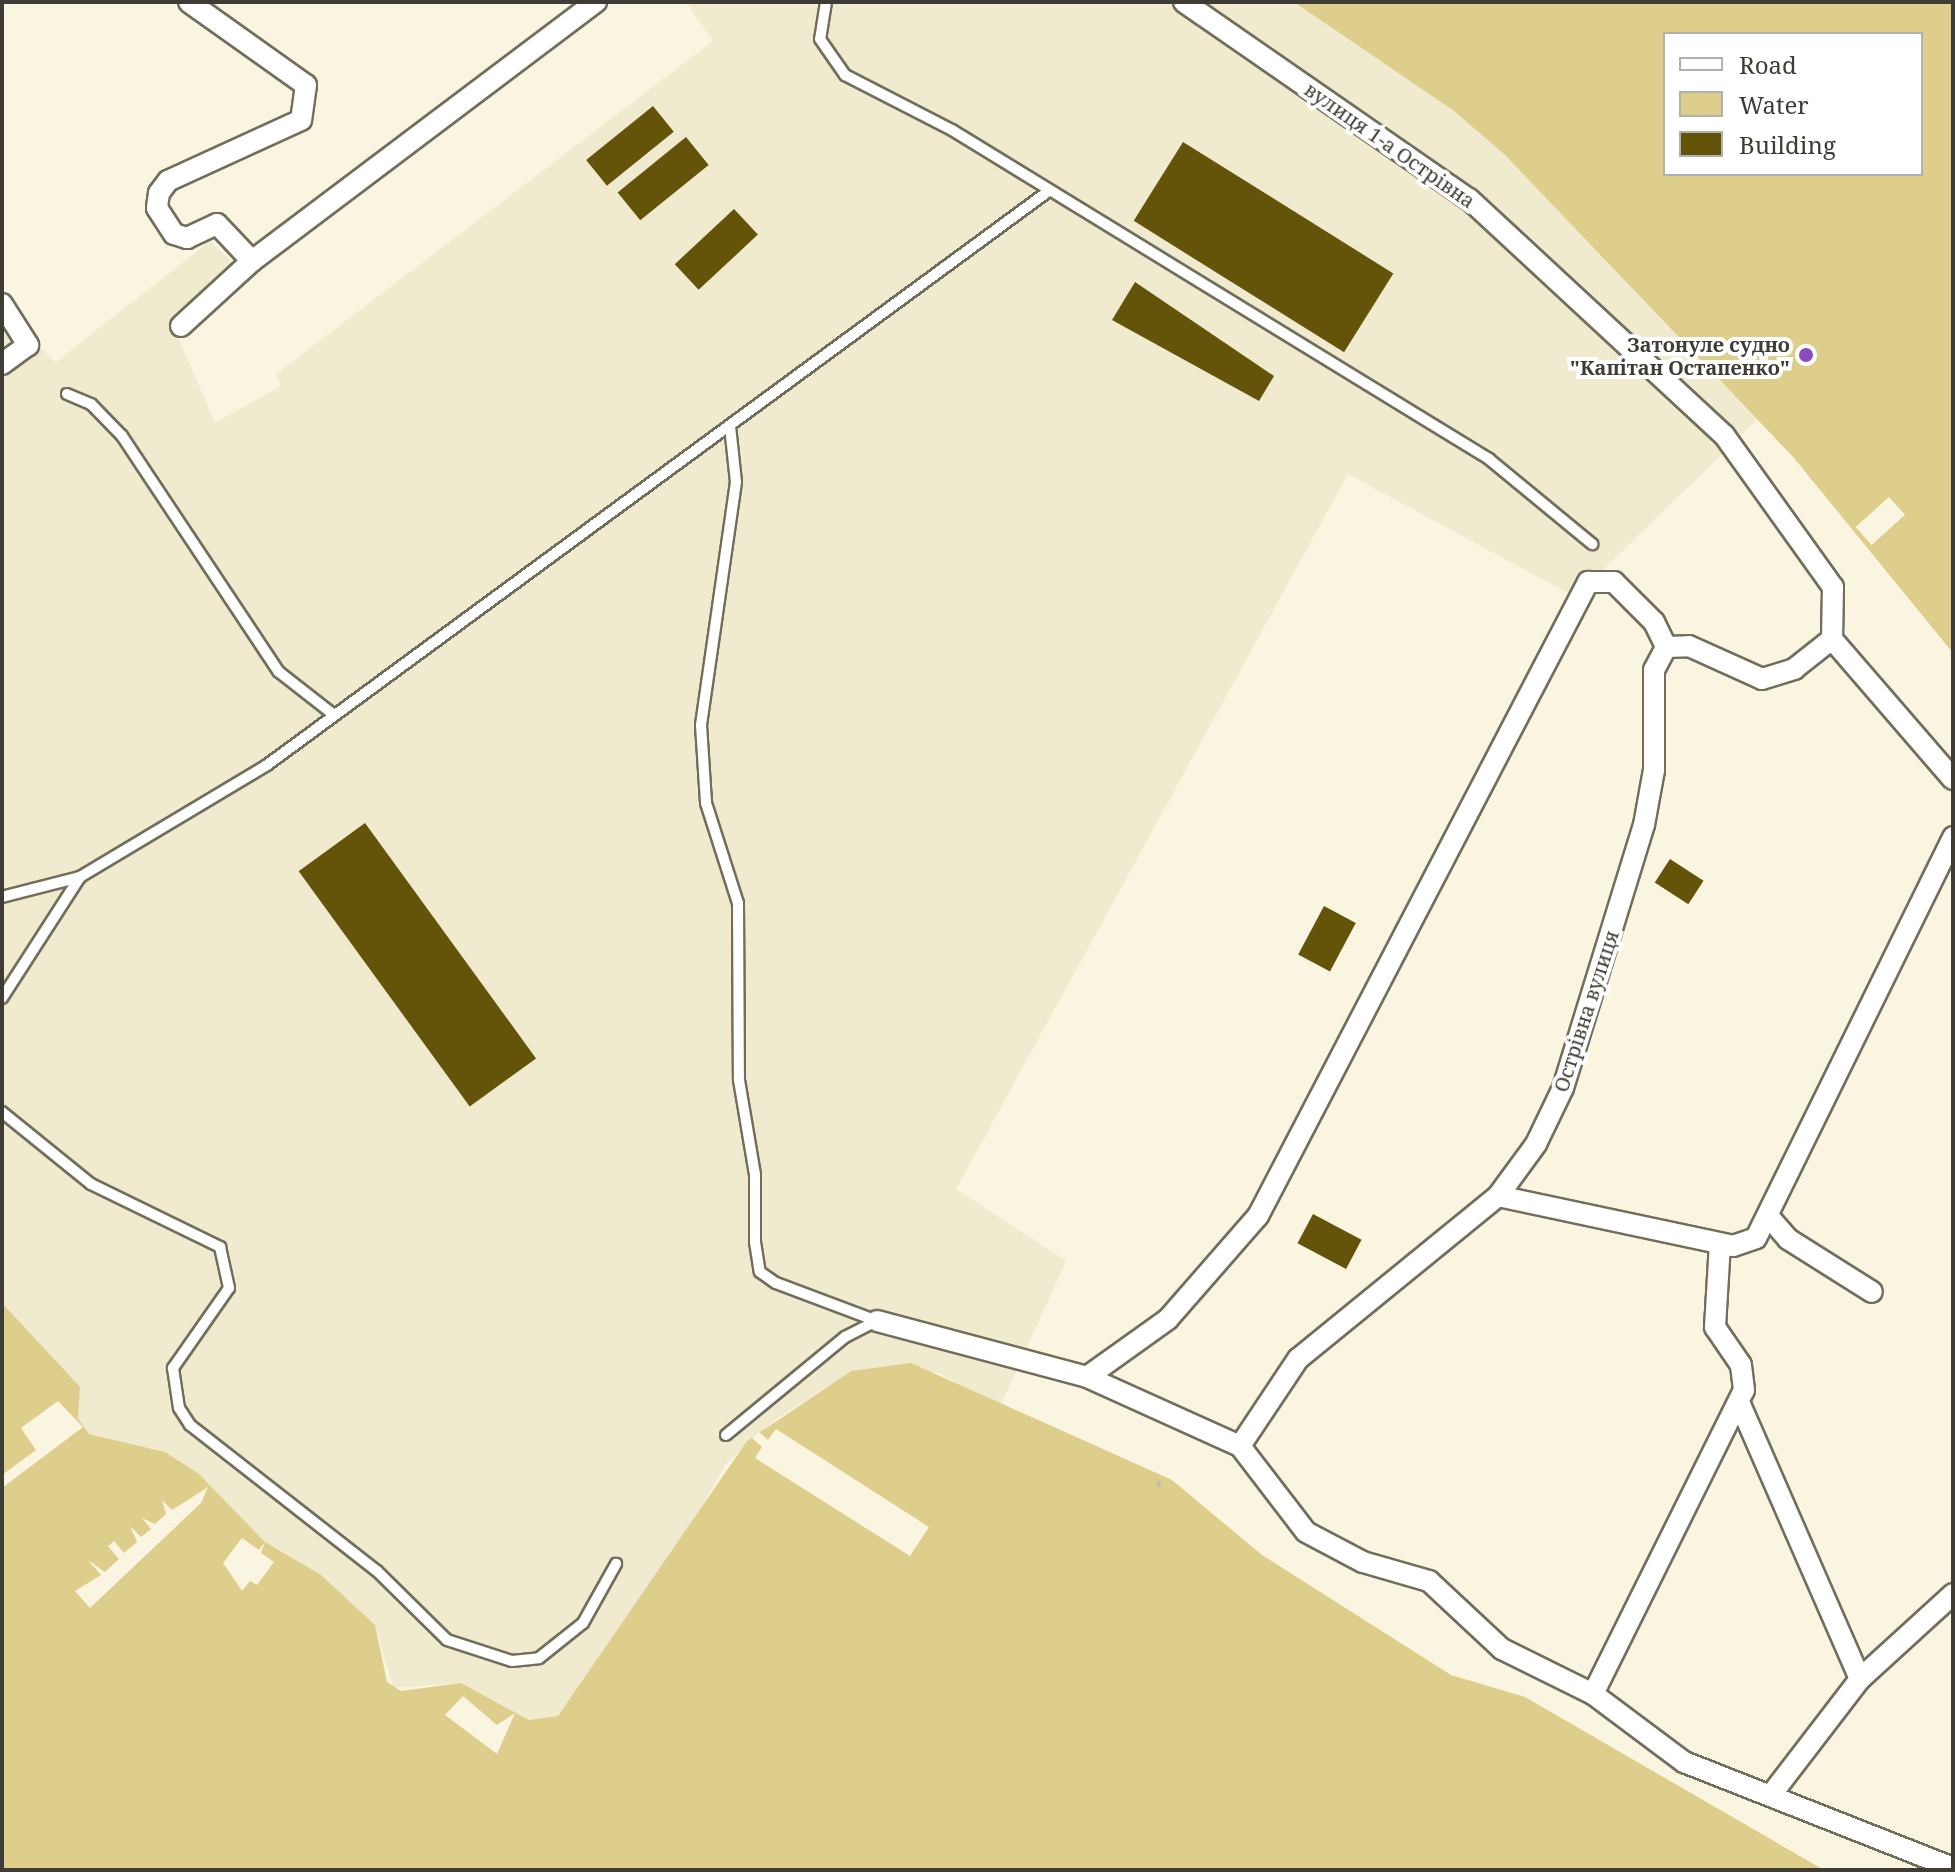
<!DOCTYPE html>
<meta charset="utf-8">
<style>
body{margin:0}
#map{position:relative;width:1955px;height:1872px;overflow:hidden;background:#faf5e0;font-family:"Noto Serif",serif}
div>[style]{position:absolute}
.built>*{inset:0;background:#f0eace}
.water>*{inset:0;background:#dece8b}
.pier>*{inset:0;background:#faf5e0;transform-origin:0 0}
.building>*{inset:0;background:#63540a;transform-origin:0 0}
.path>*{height:4px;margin-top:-2px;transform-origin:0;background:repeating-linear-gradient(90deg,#c0bcab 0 6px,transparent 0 12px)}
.roads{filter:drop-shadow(2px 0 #726e5c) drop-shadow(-2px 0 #726e5c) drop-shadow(0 2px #726e5c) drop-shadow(0 -2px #726e5c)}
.lane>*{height:10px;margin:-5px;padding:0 5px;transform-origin:5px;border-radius:5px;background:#fff}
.street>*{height:20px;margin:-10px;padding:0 10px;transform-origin:10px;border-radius:10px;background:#fff}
.dots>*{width:22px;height:22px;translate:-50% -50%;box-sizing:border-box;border:4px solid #fff;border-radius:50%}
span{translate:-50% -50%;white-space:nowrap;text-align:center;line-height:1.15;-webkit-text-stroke:8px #fff;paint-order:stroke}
.street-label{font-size:20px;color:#3e3c34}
.poi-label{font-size:20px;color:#3e3c34;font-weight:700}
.right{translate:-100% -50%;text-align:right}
.frame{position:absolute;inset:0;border:4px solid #3e3c34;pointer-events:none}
.legend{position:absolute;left:1663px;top:32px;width:260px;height:144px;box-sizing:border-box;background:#fff;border:2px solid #b2b1ae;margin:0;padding:10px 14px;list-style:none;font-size:24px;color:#3e3c34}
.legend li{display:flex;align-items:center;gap:16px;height:40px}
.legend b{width:40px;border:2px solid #b2b1ae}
</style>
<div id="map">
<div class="built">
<i style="clip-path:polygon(686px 2px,1294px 2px,1454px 111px,1505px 155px,1757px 420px,1575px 597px,1348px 474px,956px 1189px,1066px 1261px,1000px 1407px,939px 1373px,851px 1371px,775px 1420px,726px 1464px,674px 1554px,573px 1700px,558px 1716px,529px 1720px,461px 1683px,393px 1688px,375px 1625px,321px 1576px,265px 1542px,199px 1474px,165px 1452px,89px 1434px,2px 1303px,2px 336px,15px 326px,56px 362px,210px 241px,241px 270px,173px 326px,215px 423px,281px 386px,276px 374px,713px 41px)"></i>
</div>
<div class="water">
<i style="clip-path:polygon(evenodd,1294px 2px,1953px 2px,1953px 653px,1794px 458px,1505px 155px,1454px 111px,1294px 2px,1665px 34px,1921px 34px,1921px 174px,1665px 174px,1665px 34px)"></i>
<i style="clip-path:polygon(2px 1303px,80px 1387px,78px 1418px,89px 1434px,165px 1452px,199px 1474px,265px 1542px,321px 1575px,375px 1625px,387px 1682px,401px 1691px,461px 1683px,529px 1720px,558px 1716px,747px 1441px,851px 1371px,911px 1363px,1172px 1480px,1262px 1555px,1451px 1675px,1525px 1697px,1824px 1870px,2px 1870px)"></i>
</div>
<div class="pier">
<i style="left:1889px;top:497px;width:24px;height:45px;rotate:48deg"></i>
<i style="clip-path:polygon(58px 1401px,83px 1427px,2px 1488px,2px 1475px,36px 1450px,21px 1428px)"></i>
<i style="clip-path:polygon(776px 1429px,929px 1527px,910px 1556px,755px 1458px,762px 1447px,752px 1438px,759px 1432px,768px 1440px)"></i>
<i style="clip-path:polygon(208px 1487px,201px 1503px,90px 1608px,75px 1591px,101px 1575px,88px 1560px,105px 1572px,119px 1559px,108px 1546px,114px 1541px,124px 1553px,137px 1542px,130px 1526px,141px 1537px,151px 1529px,142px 1518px,155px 1524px,166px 1514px,162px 1500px,172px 1510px)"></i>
<i style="clip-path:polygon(242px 1538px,259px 1550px,265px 1542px,261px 1553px,274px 1562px,257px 1585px,250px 1581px,242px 1591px,223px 1563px)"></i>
<i style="clip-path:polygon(463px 1696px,497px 1725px,515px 1713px,497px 1754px,445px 1715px)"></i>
</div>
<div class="building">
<i style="left:653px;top:106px;width:33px;height:86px;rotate:51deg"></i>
<i style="left:686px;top:137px;width:36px;height:88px;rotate:51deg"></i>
<i style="left:1183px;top:142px;width:248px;height:93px;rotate:32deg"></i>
<i style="left:734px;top:209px;width:35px;height:81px;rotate:47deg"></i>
<i style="clip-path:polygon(1135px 282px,1274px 376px,1259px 401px,1112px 320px)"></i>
<i style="left:365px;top:823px;width:291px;height:82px;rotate:54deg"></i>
<i style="left:1670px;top:859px;width:40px;height:28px;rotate:33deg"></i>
<i style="left:1324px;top:906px;width:36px;height:55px;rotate:28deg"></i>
<i style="left:1313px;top:1214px;width:55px;height:33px;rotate:28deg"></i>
</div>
<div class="path">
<i style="left:1157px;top:1486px;width:11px;rotate:-52deg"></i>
</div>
<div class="roads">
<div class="lane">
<i style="left:826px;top:2px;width:37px;rotate:99deg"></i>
<i style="left:820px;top:39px;width:44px;rotate:55.2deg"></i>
<i style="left:845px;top:75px;width:120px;rotate:27.2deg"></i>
<i style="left:952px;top:130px;width:630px;rotate:31.49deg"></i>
<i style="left:1489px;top:459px;width:134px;rotate:39.5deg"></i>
<i style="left:67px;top:394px;width:26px;rotate:23deg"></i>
<i style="left:91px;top:404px;width:45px;rotate:45.9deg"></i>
<i style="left:122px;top:436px;width:283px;rotate:56.4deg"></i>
<i style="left:279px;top:672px;width:70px;rotate:38deg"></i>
<i style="left:730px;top:426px;width:56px;rotate:83.9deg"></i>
<i style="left:736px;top:482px;width:246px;rotate:98.2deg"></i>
<i style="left:701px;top:725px;width:78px;rotate:86.3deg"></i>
<i style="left:706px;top:803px;width:105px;rotate:72.3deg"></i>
<i style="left:738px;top:903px;width:177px;rotate:89.7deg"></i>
<i style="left:739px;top:1080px;width:96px;rotate:80.4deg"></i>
<i style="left:755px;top:1175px;width:67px;rotate:90deg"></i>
<i style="left:755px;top:1242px;width:30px;rotate:81deg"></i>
<i style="left:760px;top:1272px;width:19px;rotate:35deg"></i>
<i style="left:776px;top:1283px;width:108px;rotate:20.6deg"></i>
<i style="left:2px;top:897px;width:81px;rotate:-14.4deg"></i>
<i style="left:80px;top:877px;width:218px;rotate:-30.9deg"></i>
<i style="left:267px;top:765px;width:966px;rotate:-36.29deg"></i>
<i style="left:2px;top:998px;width:144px;rotate:-57.2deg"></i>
<i style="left:2px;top:1112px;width:114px;rotate:39deg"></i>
<i style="left:91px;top:1184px;width:144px;rotate:26deg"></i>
<i style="left:220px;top:1247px;width:42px;rotate:77.6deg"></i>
<i style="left:229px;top:1288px;width:98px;rotate:125deg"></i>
<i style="left:173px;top:1368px;width:40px;rotate:81.5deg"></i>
<i style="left:179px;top:1408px;width:20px;rotate:57deg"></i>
<i style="left:190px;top:1425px;width:237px;rotate:38deg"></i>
<i style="left:377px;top:1571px;width:98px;rotate:44.6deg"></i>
<i style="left:447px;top:1640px;width:68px;rotate:17.9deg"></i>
<i style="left:512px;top:1661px;width:27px;rotate:-6deg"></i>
<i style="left:539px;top:1658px;width:56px;rotate:-38.5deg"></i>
<i style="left:583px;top:1623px;width:68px;rotate:-60.8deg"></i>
<i style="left:726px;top:1435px;width:154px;rotate:-39.5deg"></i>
<i style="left:845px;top:1337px;width:36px;rotate:-27deg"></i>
</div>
<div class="street">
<i style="left:189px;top:2px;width:143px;rotate:35.4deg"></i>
<i style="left:306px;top:85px;width:35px;rotate:98deg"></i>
<i style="left:301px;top:120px;width:146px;rotate:155.4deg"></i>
<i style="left:168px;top:181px;width:15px;rotate:127deg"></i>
<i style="left:159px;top:193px;width:15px;rotate:98deg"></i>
<i style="left:157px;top:208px;width:31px;rotate:57deg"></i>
<i style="left:174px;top:234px;width:14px;rotate:17deg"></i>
<i style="left:187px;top:238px;width:33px;rotate:-25deg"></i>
<i style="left:217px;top:224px;width:51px;rotate:46.6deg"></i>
<i style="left:1184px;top:2px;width:346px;rotate:34.7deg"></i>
<i style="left:1469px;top:199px;width:347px;rotate:42.8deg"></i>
<i style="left:1724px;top:435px;width:187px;rotate:54.4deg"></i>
<i style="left:1833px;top:587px;width:52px;rotate:91.1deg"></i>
<i style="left:2px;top:304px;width:49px;rotate:57.6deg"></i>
<i style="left:28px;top:345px;width:32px;rotate:144deg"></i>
<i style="left:181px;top:326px;width:96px;rotate:-42.5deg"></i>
<i style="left:252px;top:261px;width:431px;rotate:-37deg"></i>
<i style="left:1832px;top:639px;width:185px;rotate:49.2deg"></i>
<i style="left:1666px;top:647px;width:23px;rotate:-2deg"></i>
<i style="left:1689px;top:646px;width:80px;rotate:24.3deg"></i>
<i style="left:1762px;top:679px;width:34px;rotate:-17deg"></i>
<i style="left:1794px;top:669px;width:48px;rotate:-38.3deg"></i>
<i style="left:1498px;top:1196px;width:240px;rotate:12deg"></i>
<i style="left:1733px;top:1246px;width:24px;rotate:-19deg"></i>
<i style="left:1756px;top:1238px;width:447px;rotate:-63.8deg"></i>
<i style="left:1769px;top:1217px;width:29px;rotate:49deg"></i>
<i style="left:1788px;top:1239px;width:99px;rotate:32.2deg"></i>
<i style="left:877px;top:1321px;width:217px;rotate:14.9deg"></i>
<i style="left:1087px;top:1377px;width:168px;rotate:24.3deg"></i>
<i style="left:1240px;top:1446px;width:108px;rotate:52.5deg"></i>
<i style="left:1306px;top:1532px;width:64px;rotate:27.8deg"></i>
<i style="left:1363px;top:1562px;width:69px;rotate:16.1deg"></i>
<i style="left:1429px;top:1581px;width:100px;rotate:43deg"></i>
<i style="left:1502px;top:1649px;width:102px;rotate:26.3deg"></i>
<i style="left:1593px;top:1694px;width:114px;rotate:36.8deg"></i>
<i style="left:1684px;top:1762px;width:289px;rotate:21.5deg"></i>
<i style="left:1087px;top:1377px;width:100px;rotate:-35.6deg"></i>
<i style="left:1168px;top:1319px;width:137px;rotate:-48.9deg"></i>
<i style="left:1258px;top:1216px;width:715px;rotate:-62.5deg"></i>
<i style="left:1588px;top:582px;width:26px"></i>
<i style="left:1614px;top:582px;width:57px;rotate:45deg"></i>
<i style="left:1654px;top:622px;width:28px;rotate:64deg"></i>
<i style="left:1739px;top:1402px;width:302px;rotate:66.4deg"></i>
<i style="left:1240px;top:1446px;width:105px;rotate:-56.3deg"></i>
<i style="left:1298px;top:1359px;width:258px;rotate:-39.2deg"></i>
<i style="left:1498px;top:1196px;width:64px;rotate:-53.8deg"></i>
<i style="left:1536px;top:1144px;width:62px;rotate:-64.3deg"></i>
<i style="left:1563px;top:1088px;width:275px;rotate:-72.9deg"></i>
<i style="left:1644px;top:825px;width:56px;rotate:-79.7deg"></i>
<i style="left:1654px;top:770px;width:100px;rotate:-90deg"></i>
<i style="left:1654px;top:670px;width:26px;rotate:-62deg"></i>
<i style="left:1593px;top:1694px;width:339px;rotate:-63.6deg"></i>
<i style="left:1744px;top:1390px;width:25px;rotate:-97deg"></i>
<i style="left:1741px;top:1365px;width:46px;rotate:-124.4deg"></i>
<i style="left:1715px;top:1327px;width:83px;rotate:-86.6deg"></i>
<i style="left:1771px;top:1795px;width:146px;rotate:-52.5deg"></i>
<i style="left:1860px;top:1679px;width:126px;rotate:-42.4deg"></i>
</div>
</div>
<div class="dots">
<i style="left:1806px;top:355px;background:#8a4bc0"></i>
</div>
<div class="street-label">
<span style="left:1390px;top:145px;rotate:35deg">вулиця 1-а Острівна</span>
<span style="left:1586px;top:1011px;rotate:-72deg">Острівна вулиця</span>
</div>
<div class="poi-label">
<span class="right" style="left:1790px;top:356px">Затонуле судно<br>"Капітан Остапенко"</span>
</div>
<div class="frame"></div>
<ul class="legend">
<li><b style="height:10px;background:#fff"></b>Road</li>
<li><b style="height:22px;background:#dece8b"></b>Water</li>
<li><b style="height:22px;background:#63540a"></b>Building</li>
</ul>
</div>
